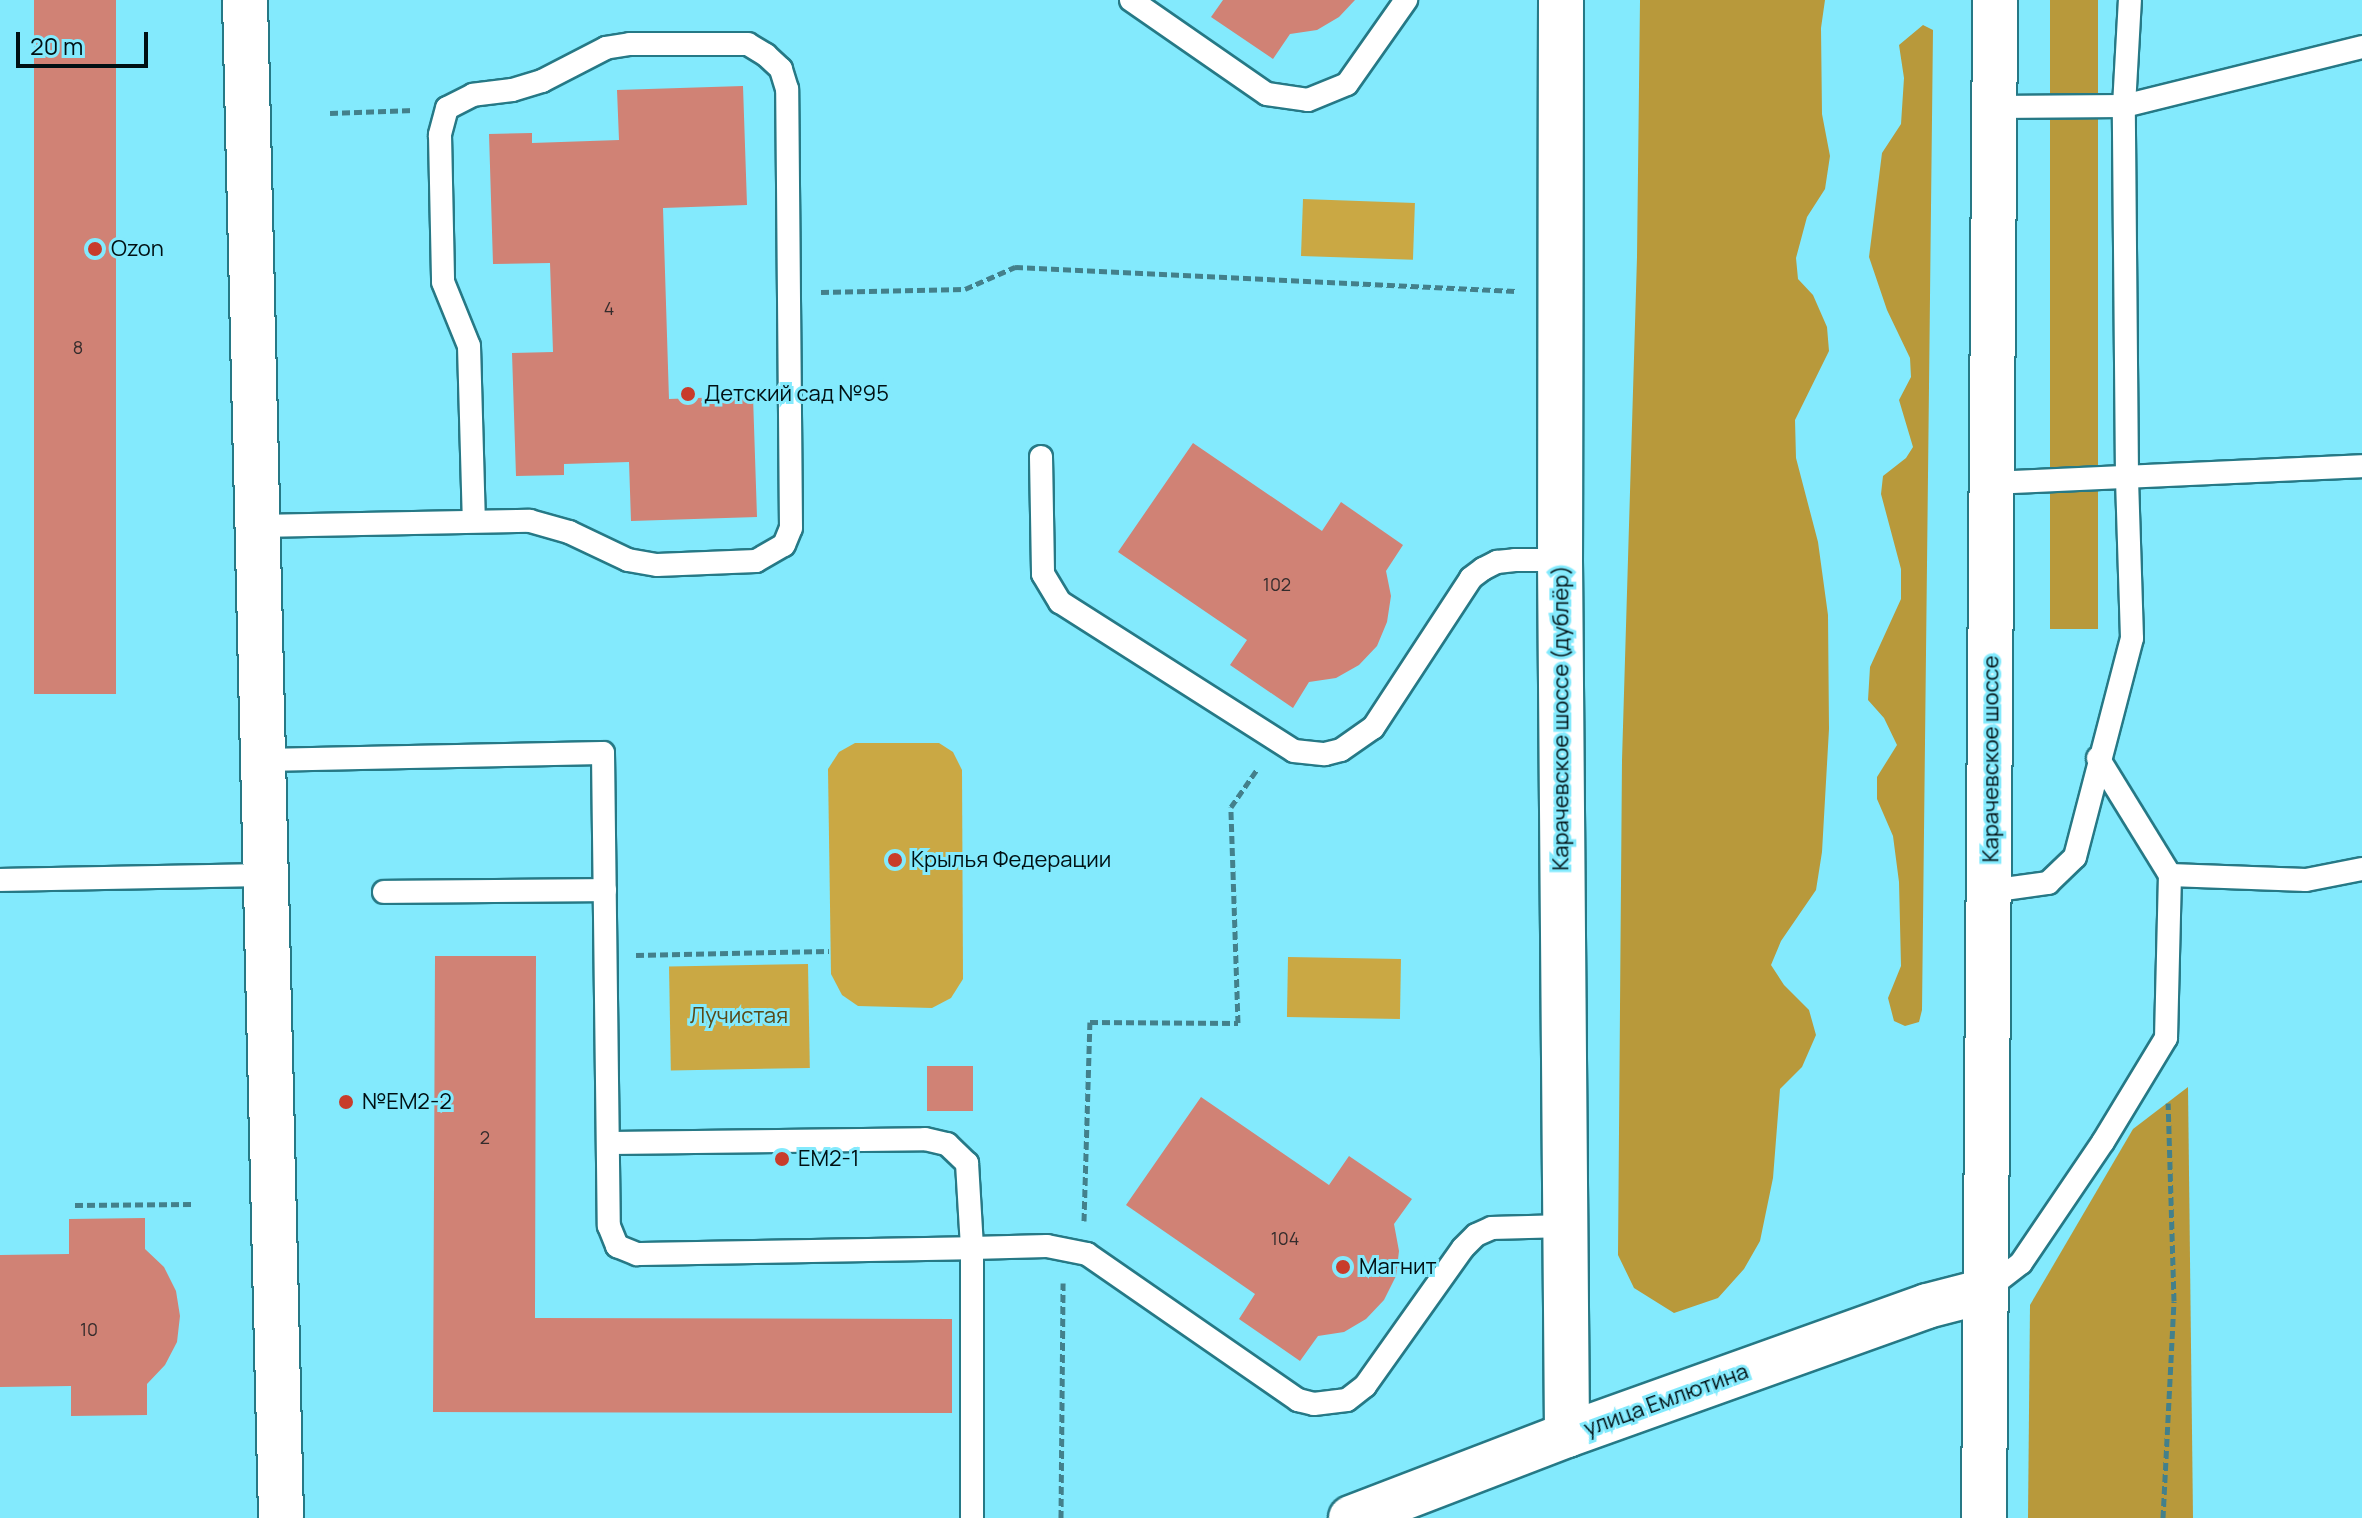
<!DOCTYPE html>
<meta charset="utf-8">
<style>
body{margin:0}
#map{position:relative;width:2362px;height:1518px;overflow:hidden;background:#83eafd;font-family:Manrope,sans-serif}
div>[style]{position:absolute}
.green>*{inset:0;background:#caa844;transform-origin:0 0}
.forest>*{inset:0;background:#b8993b;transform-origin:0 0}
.building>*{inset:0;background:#d08275;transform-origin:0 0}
.path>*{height:5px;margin-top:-2.5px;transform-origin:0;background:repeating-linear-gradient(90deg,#43808b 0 8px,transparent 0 12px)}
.roads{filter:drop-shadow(2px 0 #267986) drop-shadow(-2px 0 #267986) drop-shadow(0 2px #267986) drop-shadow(0 -2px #267986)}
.service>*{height:22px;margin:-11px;padding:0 11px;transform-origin:11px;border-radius:11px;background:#fff}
.minor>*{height:44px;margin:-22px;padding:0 22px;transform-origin:22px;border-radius:22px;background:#fff}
.trunk>*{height:44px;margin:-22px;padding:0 22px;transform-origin:22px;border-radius:22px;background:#fff}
.dots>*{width:22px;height:22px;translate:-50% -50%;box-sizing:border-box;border:4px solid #83eafd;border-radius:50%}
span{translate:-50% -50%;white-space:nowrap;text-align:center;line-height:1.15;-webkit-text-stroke:6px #83eafd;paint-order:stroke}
.number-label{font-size:18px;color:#342c2c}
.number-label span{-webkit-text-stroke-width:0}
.poi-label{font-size:22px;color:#001013}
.left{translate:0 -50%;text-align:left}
.street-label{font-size:22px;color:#001013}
.park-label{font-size:22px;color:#594917}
.scale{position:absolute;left:16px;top:32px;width:132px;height:36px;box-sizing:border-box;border:4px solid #001013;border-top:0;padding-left:10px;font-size:24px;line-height:28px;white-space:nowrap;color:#001013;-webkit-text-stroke:6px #83eafd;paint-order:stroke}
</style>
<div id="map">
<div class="green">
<i style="left:1303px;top:199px;width:112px;height:57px;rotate:2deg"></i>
<i style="clip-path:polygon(855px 743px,939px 743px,953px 752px,962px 770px,963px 979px,951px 998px,932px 1008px,858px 1006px,842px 995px,831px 974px,828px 769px,839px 752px)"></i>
<i style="left:1288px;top:957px;width:113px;height:60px;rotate:1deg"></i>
<i style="left:808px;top:964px;width:104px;height:139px;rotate:89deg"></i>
</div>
<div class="forest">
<i style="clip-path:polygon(1640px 0,1825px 0,1821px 28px,1822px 114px,1830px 156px,1825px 189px,1807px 217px,1796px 258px,1798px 279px,1813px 295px,1827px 327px,1829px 351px,1795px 420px,1796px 458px,1818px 542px,1828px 615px,1829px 729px,1822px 852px,1816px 890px,1781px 941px,1771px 965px,1784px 985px,1809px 1010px,1816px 1035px,1802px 1067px,1780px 1089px,1773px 1178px,1760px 1241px,1744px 1269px,1718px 1298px,1674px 1313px,1634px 1288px,1618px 1255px,1622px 760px,1637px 257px)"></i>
<i style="left:2050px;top:0;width:48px;height:629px"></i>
<i style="clip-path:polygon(1923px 25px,1933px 30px,1922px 1010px,1919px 1022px,1905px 1026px,1894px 1021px,1888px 998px,1901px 966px,1899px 882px,1893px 836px,1877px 799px,1877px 777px,1897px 745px,1884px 718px,1868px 700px,1870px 667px,1901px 599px,1901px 569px,1881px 494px,1883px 476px,1906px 458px,1913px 447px,1899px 400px,1911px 377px,1910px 358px,1887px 310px,1869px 257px,1882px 153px,1901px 124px,1904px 78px,1899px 45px)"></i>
<i style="clip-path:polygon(2188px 1087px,2193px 1518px,2028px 1518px,2030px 1305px,2133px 1129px)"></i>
</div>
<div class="building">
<i style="left:34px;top:0;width:82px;height:694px"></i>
<i style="clip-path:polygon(1223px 0,1355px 0,1339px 17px,1317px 30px,1290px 34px,1273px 59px,1211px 17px)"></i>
<i style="clip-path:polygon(743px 86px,747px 205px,663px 208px,669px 399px,753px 396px,757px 517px,631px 521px,629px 462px,564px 464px,564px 475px,516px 476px,512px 353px,553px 352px,550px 263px,493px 264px,489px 134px,532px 133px,532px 143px,619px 140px,617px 90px)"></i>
<i style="clip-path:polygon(1193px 443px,1322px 531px,1341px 502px,1403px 545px,1386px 571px,1391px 596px,1387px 622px,1377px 646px,1359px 665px,1336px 678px,1309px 682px,1293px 708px,1230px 665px,1247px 640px,1118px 552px)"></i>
<i style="clip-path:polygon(435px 956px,536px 956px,535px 1318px,952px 1319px,952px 1413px,433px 1412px)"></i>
<i style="left:927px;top:1066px;width:46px;height:45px"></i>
<i style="clip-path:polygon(1201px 1097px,1329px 1185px,1349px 1156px,1412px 1199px,1394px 1224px,1399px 1251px,1396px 1276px,1384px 1300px,1366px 1319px,1344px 1332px,1318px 1336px,1300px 1361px,1239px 1319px,1255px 1294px,1126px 1205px)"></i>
<i style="clip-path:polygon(145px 1218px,145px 1249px,164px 1267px,176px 1291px,180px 1316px,177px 1342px,165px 1365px,147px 1384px,147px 1415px,71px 1416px,71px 1386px,0 1387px,0 1255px,69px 1254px,69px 1219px)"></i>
</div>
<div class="path">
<i style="left:330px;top:113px;width:84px;rotate:-2deg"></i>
<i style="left:821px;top:292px;width:144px;rotate:-1.2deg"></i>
<i style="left:965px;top:289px;width:55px;rotate:-23.7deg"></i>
<i style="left:1015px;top:267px;width:501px;rotate:2.75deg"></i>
<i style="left:636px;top:955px;width:193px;rotate:-1.2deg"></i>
<i style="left:75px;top:1205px;width:117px;rotate:-0.5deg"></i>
<i style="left:1084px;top:1221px;width:199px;rotate:-88.3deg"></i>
<i style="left:1090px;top:1022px;width:148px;rotate:0.4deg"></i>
<i style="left:1238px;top:1023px;width:216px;rotate:-91.9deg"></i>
<i style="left:1231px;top:807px;width:47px;rotate:-55.3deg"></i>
<i style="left:1061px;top:1518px;width:235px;rotate:-89.5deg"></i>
<i style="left:2163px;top:1518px;width:217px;rotate:-87.1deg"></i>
<i style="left:2174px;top:1301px;width:198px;rotate:-91.7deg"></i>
</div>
<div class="roads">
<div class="service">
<i style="left:1131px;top:0;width:165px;rotate:34.7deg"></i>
<i style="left:1267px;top:94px;width:41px;rotate:8.3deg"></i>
<i style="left:1308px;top:100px;width:42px;rotate:-22.3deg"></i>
<i style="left:1347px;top:84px;width:103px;rotate:-54.9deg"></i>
<i style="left:1994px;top:107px;width:130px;rotate:-0.4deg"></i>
<i style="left:2124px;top:106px;width:245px;rotate:-13.9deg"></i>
<i style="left:1041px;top:457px;width:117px;rotate:89deg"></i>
<i style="left:1043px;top:574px;width:33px;rotate:59deg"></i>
<i style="left:1060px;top:602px;width:277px;rotate:32.5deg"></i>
<i style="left:1294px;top:751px;width:31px;rotate:6deg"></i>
<i style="left:1325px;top:754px;width:16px;rotate:-14deg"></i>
<i style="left:1341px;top:750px;width:39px;rotate:-35deg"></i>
<i style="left:1373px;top:728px;width:179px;rotate:-56.8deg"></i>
<i style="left:1471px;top:578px;width:15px;rotate:-37deg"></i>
<i style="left:1483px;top:569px;width:16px;rotate:-27deg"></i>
<i style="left:1497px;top:562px;width:18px;rotate:-6deg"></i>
<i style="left:1515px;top:560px;width:45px"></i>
<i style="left:1991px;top:483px;width:371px;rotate:-2.6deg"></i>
<i style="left:258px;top:526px;width:272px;rotate:-1.1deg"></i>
<i style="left:530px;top:521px;width:41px;rotate:15.8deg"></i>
<i style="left:569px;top:532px;width:65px;rotate:25.4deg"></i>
<i style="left:628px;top:560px;width:29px;rotate:10deg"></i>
<i style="left:657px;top:565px;width:99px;rotate:-2.3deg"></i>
<i style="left:756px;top:561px;width:32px;rotate:-30deg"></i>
<i style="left:784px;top:545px;width:18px;rotate:-68deg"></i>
<i style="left:791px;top:528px;width:439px;rotate:-90.5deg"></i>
<i style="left:787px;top:89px;width:21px;rotate:-107deg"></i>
<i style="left:781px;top:69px;width:21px;rotate:-137deg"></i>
<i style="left:766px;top:55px;width:21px;rotate:-149deg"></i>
<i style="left:748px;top:44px;width:118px;rotate:180deg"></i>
<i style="left:630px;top:44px;width:24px;rotate:171deg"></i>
<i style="left:606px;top:48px;width:72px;rotate:152.7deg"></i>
<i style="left:542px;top:81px;width:31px;rotate:163deg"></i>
<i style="left:512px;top:90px;width:39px;rotate:173deg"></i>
<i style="left:473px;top:95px;width:29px;rotate:153deg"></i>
<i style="left:447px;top:108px;width:28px;rotate:105deg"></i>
<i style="left:440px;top:135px;width:147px;rotate:88.8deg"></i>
<i style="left:443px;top:282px;width:69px;rotate:67.9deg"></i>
<i style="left:469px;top:346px;width:175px;rotate:88.4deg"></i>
<i style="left:2098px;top:758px;width:137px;rotate:58.4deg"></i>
<i style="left:2170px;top:875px;width:136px;rotate:2.1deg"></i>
<i style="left:2306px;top:880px;width:57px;rotate:-11.1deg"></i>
<i style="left:263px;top:760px;width:340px;rotate:-1.2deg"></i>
<i style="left:603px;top:753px;width:473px;rotate:89.3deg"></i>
<i style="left:609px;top:1226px;width:22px;rotate:68deg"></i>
<i style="left:617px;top:1246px;width:22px;rotate:22deg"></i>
<i style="left:637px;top:1254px;width:335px;rotate:-1deg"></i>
<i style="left:972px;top:1248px;width:270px;rotate:90deg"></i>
<i style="left:0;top:880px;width:266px;rotate:-1.1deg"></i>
<i style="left:1990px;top:891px;width:59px;rotate:-7.9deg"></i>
<i style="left:2048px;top:883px;width:37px;rotate:-44deg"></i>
<i style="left:2075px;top:857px;width:226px;rotate:-75.4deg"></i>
<i style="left:2132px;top:638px;width:161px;rotate:-91.8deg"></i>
<i style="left:2127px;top:477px;width:371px;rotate:-90.5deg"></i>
<i style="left:2124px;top:106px;width:106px;rotate:-86.8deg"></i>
<i style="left:384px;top:892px;width:221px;rotate:-0.5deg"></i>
<i style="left:611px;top:1143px;width:314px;rotate:-0.7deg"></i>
<i style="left:925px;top:1139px;width:23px;rotate:13deg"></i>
<i style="left:947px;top:1144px;width:28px;rotate:44deg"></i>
<i style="left:967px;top:1163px;width:85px;rotate:86.6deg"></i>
<i style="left:972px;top:1248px;width:75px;rotate:-1.5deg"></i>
<i style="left:1047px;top:1246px;width:41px;rotate:11.3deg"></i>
<i style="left:1087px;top:1254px;width:257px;rotate:34.7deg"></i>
<i style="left:1298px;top:1400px;width:16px;rotate:14deg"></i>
<i style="left:1314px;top:1404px;width:33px;rotate:-7deg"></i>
<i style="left:1347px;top:1400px;width:23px;rotate:-38deg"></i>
<i style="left:1365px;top:1386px;width:169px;rotate:-54.6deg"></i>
<i style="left:1463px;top:1248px;width:18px;rotate:-45deg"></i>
<i style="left:1476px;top:1235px;width:17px;rotate:-24deg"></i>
<i style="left:1492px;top:1228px;width:73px;rotate:-1.6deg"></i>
<i style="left:1986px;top:1290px;width:44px;rotate:-37.6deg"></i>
<i style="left:2021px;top:1263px;width:146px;rotate:-55.9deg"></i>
<i style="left:2103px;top:1142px;width:122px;rotate:-58.8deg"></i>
<i style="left:2166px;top:1038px;width:163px;rotate:-88.6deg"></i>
</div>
<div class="minor">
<i style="left:245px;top:0;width:1518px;rotate:88.64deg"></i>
<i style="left:1561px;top:0;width:560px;rotate:90.1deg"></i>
<i style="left:1560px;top:560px;width:875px;rotate:89.54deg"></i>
<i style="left:1351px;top:1518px;width:231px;rotate:-21deg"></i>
<i style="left:1567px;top:1435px;width:382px;rotate:-19.7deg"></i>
<i style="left:1927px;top:1306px;width:60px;rotate:-14.5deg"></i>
</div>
<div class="trunk">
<i style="left:1984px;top:1518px;width:1518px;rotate:-89.58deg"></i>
</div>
</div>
<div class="dots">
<i style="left:95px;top:249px;background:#c83c2b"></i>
<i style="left:688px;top:394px;background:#c83c2b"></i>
<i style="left:895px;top:860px;background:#c83c2b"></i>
<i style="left:346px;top:1102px;background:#c83c2b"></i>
<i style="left:782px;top:1159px;background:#c83c2b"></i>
<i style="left:1343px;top:1267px;background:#c83c2b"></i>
</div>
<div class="number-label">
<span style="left:609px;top:308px">4</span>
<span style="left:78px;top:347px">8</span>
<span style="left:1277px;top:584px">102</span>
<span style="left:485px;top:1137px">2</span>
<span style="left:1285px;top:1238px">104</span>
<span style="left:89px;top:1329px">10</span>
</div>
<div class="poi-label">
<span class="left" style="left:111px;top:249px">Ozon</span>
<span class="left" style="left:704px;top:394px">Детский сад №95</span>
<span class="left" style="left:911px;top:860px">Крылья Федерации</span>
<span class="left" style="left:362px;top:1102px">№ЕМ2-2</span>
<span class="left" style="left:798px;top:1159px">ЕМ2-1</span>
<span class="left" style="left:1359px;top:1267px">Магнит</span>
</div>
<div class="street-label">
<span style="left:1561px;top:718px;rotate:-90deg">Карачевское шоссе (дублёр)</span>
<span style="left:1991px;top:759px;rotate:-90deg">Карачевское шоссе</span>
<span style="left:1666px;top:1400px;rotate:-20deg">улица Емлютина</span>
</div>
<div class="park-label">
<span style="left:739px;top:1016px">Лучистая</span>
</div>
<div class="scale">20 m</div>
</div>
